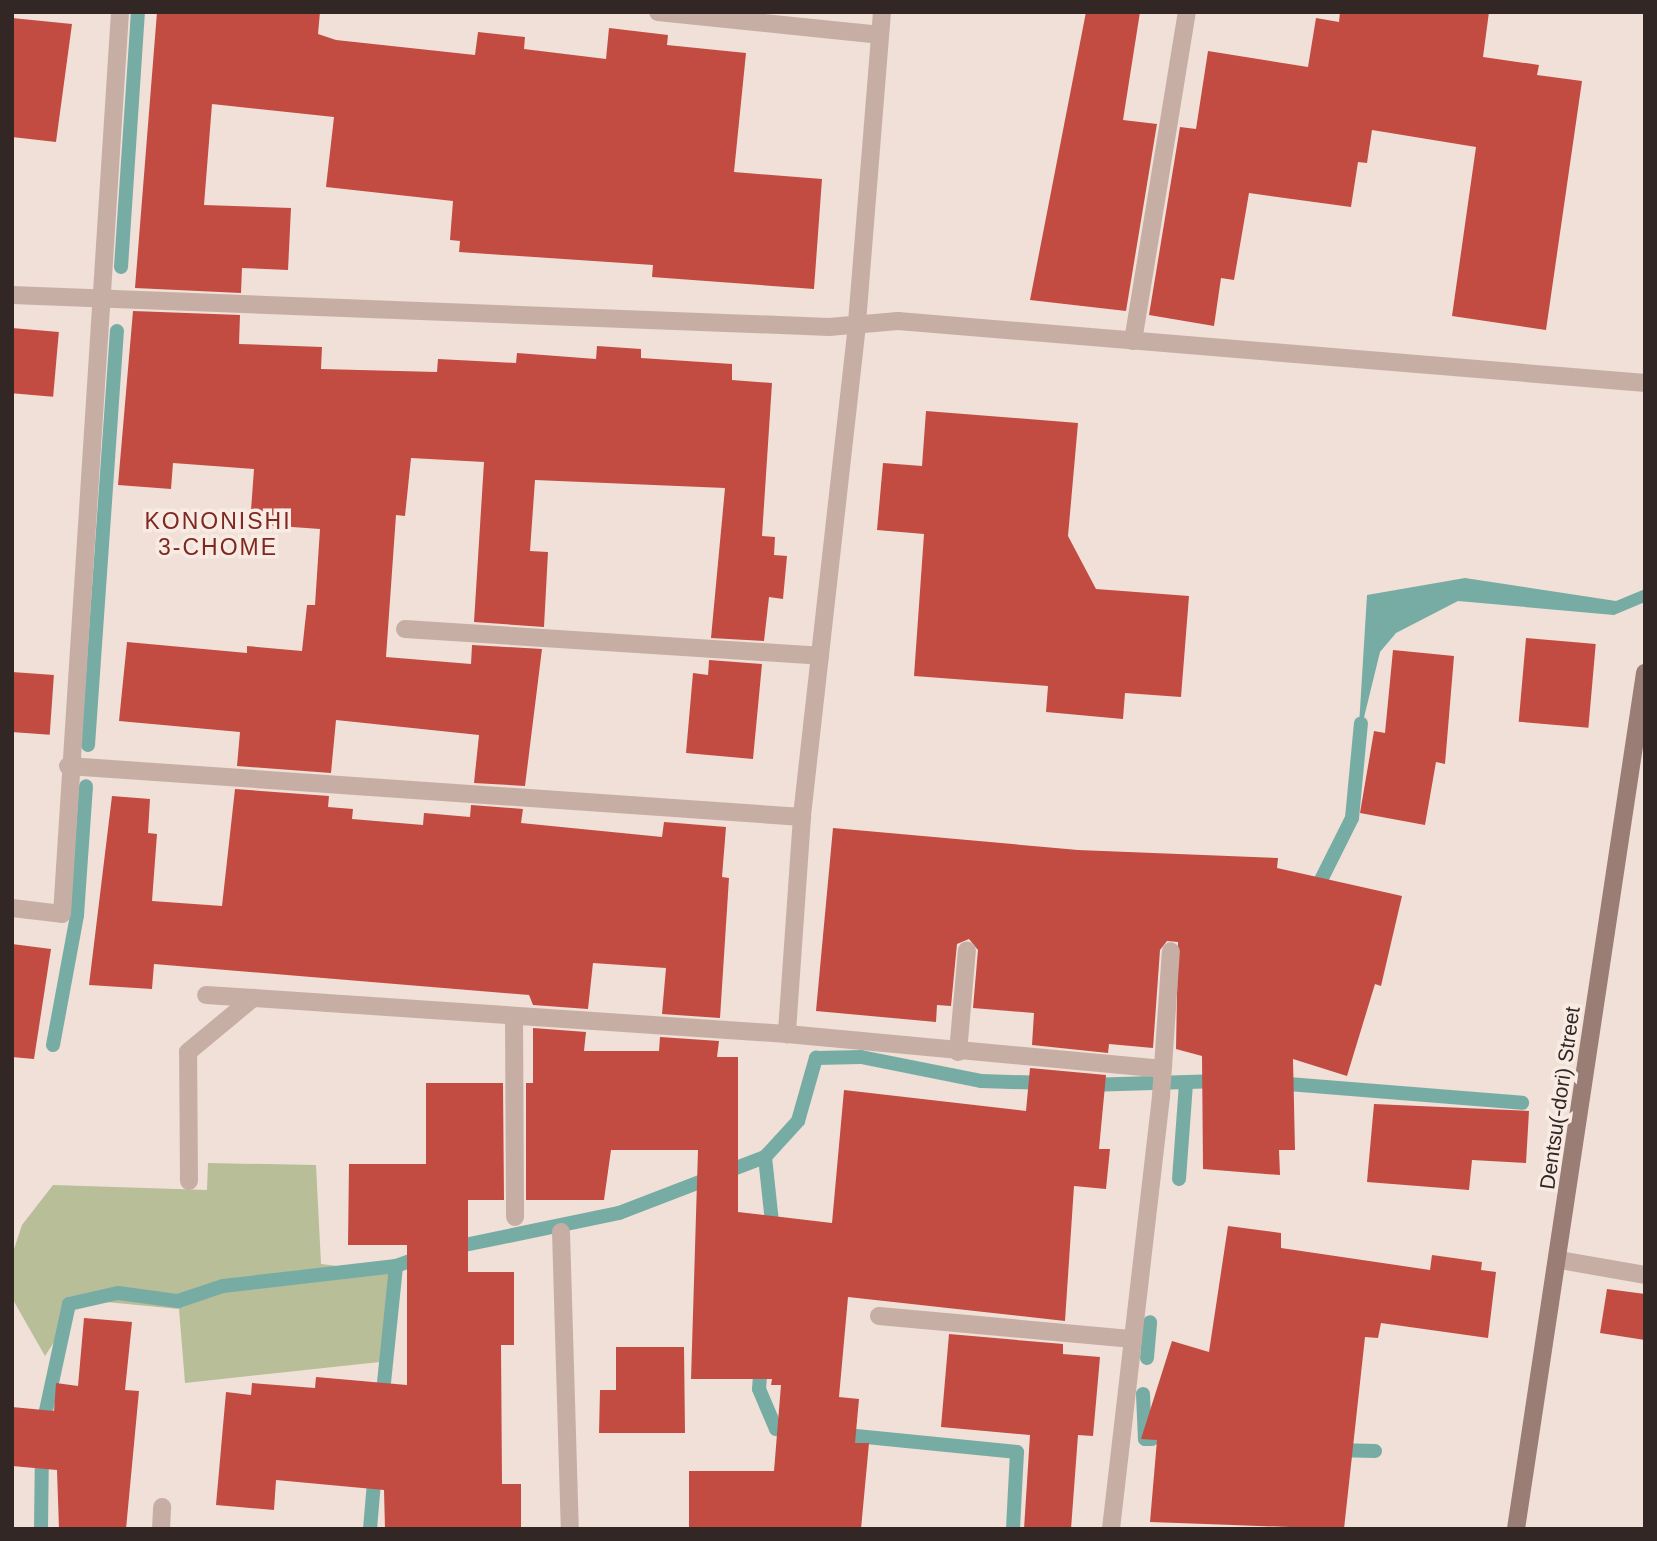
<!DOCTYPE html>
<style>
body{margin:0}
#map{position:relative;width:1657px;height:1541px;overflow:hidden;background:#f0e0d7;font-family:Arial,sans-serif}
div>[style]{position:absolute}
.green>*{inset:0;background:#b7be98}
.water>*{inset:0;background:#77aca5}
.stream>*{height:14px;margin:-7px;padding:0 7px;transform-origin:7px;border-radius:7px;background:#77aca5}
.building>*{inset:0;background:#c24c42;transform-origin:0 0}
.lane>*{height:18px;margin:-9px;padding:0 9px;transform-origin:9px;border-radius:9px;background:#c7aea4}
.street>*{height:18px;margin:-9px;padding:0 9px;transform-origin:9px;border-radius:9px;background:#c7aea4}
.secondary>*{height:18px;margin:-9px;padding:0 9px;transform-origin:9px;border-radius:9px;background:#9a7d75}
span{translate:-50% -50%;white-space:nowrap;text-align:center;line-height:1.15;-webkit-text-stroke:7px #f8ebe3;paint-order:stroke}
.street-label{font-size:21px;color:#322725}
.neighbourhood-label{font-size:23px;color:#7f2821;letter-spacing:2px}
.frame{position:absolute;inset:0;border:14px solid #322725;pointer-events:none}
</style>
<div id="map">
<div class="green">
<i style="clip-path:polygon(208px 1163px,316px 1165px,321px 1264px,400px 1274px,389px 1361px,185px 1383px,179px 1309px,106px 1302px,76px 1308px,45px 1356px,12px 1298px,12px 1255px,22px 1225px,53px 1185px,207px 1190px)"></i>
</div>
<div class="water">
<i style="clip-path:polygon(1465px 578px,1616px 601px,1645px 589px,1645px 602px,1614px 615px,1458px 601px,1396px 633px,1380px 652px,1358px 742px,1367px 595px)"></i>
</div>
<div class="stream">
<i style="left:121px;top:267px;width:256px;rotate:-86.2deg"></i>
<i style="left:88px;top:745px;width:415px;rotate:-86deg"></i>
<i style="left:1313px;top:896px;width:87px;rotate:-63.4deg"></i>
<i style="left:1352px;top:818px;width:95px;rotate:-84.6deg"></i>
<i style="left:53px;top:1045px;width:132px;rotate:-79.5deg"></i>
<i style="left:77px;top:915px;width:129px;rotate:-86deg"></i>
<i style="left:1276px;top:1083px;width:247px;rotate:4.6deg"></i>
<i style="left:1087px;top:1085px;width:133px;rotate:-1.7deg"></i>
<i style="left:765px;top:1157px;width:75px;rotate:83.9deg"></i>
<i style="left:1179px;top:1179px;width:96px;rotate:-85.8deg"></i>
<i style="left:450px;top:1248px;width:173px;rotate:-11.7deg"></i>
<i style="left:619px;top:1213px;width:156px;rotate:-21deg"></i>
<i style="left:765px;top:1157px;width:49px;rotate:-47.5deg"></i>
<i style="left:798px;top:1121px;width:66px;rotate:-74.1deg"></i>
<i style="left:816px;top:1058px;width:45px;rotate:-1.3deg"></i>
<i style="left:861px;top:1057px;width:122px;rotate:11.3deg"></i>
<i style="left:981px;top:1081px;width:65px;rotate:1.8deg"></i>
<i style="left:1147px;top:1358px;width:36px;rotate:-85deg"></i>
<i style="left:761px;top:1361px;width:28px;rotate:94deg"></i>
<i style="left:759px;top:1389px;width:43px;rotate:67deg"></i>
<i style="left:776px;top:1429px;width:19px;rotate:6deg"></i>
<i style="left:1143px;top:1394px;width:45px;rotate:87.5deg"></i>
<i style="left:1145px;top:1439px;width:7px"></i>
<i style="left:382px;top:1402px;width:137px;rotate:-84.1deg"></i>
<i style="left:42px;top:1429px;width:128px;rotate:-77.8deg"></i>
<i style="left:69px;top:1304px;width:50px;rotate:-12.7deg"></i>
<i style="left:118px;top:1293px;width:61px;rotate:7.6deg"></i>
<i style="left:178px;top:1301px;width:47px;rotate:-18.4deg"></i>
<i style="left:223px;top:1286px;width:174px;rotate:-6.6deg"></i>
<i style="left:396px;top:1266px;width:30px;rotate:-20deg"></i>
<i style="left:836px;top:1434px;width:182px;rotate:5.7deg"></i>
<i style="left:1017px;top:1452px;width:77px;rotate:93deg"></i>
<i style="left:1335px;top:1450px;width:40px;rotate:1.4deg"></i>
<i style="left:41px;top:1529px;width:79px;rotate:-89.3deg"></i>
<i style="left:370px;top:1529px;width:58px;rotate:-85.1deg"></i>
</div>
<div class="building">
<i style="clip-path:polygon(157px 12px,320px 12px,318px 34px,336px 40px,475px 55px,478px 32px,525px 37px,524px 49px,606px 59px,609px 28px,668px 35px,667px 45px,746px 53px,734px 172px,822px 179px,814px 289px,652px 277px,653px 265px,459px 252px,460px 241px,450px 240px,453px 201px,326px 187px,334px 117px,212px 104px,204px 205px,291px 208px,288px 270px,242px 268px,241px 293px,135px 288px)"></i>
<i style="clip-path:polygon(1086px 12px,1140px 12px,1123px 120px,1157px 124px,1126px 311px,1030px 300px)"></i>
<i style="clip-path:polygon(1340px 12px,1489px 12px,1483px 57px,1539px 65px,1537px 75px,1582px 81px,1546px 330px,1452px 316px,1476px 147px,1372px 130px,1367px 163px,1358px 162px,1351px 207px,1249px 193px,1234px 280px,1221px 278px,1214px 326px,1149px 315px,1180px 127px,1196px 129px,1208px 51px,1308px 67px,1316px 18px,1339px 22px)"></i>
<i style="clip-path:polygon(12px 18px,72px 24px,56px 142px,12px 137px)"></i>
<i style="clip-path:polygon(133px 311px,240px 315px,239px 344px,322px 347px,321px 369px,437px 372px,438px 359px,516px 363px,517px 353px,596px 359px,597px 346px,641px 349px,641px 358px,732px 364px,732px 380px,772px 383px,762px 536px,775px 537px,774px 555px,787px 556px,783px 599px,769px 597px,764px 641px,711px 638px,725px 488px,535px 480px,530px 551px,548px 552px,544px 627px,474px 622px,484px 462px,411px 458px,405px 516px,396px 515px,386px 657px,471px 664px,472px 645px,542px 649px,525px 786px,474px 783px,479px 735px,336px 720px,331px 773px,237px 766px,240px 732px,119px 721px,127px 642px,247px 653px,247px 646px,302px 651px,307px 605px,315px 605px,320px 529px,250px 524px,254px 469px,173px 463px,171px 489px,118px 485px)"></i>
<i style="left:12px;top:328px;width:47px;height:65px;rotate:5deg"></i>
<i style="clip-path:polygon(926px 411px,1078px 423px,1068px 536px,1096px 589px,1189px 596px,1181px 697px,1125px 693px,1123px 719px,1046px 712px,1048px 686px,914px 676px,924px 534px,877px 530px,883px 463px,922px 466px)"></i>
<i style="left:1526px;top:638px;width:70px;height:84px;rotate:5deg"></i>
<i style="clip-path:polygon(1393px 650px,1454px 656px,1445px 764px,1436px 762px,1425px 825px,1360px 813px,1374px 731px,1385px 733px)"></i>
<i style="clip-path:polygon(709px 660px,762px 664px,753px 759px,686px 753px,693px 673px,708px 675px)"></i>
<i style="left:12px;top:672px;width:42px;height:60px;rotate:4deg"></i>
<i style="clip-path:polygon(235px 789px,329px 796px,328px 807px,353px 809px,352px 819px,423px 825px,424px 813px,470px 817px,471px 805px,523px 809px,521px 823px,662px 837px,664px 822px,726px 827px,722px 877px,729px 878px,720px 1018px,662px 1014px,666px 968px,593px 963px,588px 1009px,533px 1005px,529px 995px,154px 964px,152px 989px,89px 985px,112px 796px,150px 799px,148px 833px,157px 834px,152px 901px,222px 906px)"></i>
<i style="clip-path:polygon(833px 828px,1078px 850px,1278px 858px,1277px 868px,1402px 896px,1381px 986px,1375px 984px,1347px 1076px,1293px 1059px,1295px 1150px,1279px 1150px,1280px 1175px,1203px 1169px,1202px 1056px,1176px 1049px,1178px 942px,1167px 941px,1160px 950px,1153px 1048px,1109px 1044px,1108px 1053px,1032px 1045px,1034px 1013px,973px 1008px,978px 950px,969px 939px,957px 944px,951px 1006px,937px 1005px,936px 1022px,816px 1011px)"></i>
<i style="clip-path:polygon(12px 944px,51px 949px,34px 1059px,12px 1057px)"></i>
<i style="clip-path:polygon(533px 1028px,586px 1032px,584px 1051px,659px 1051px,660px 1037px,719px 1041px,717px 1057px,738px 1057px,738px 1212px,832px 1223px,844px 1090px,1026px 1111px,1030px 1068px,1106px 1075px,1099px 1149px,1110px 1149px,1106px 1189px,1074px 1186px,1065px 1321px,848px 1297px,839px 1397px,859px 1399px,855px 1443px,869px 1443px,861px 1529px,689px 1529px,689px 1471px,774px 1471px,781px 1385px,771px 1385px,772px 1379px,691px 1379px,698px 1150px,611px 1150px,604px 1200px,526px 1200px,526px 1083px,533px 1083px)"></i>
<i style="clip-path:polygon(426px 1083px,503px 1083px,504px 1200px,468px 1200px,468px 1272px,514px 1272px,514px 1345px,501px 1345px,502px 1484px,521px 1484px,521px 1529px,385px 1529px,384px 1490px,276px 1480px,274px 1510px,216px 1505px,226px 1392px,251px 1395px,252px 1383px,315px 1388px,316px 1377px,407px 1385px,407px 1245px,348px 1245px,349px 1164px,426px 1164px)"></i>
<i style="clip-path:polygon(1374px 1104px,1529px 1111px,1526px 1163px,1472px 1160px,1469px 1190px,1367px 1182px)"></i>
<i style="clip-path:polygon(1228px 1226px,1281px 1233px,1281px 1248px,1430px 1270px,1432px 1255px,1482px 1262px,1481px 1270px,1496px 1272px,1488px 1338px,1381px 1323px,1378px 1338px,1365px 1337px,1344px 1529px,1150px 1522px,1157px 1440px,1141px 1439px,1172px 1341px,1209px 1352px)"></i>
<i style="clip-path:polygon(1607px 1289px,1645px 1294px,1645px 1340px,1600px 1333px)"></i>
<i style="clip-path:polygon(84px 1318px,132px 1322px,125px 1390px,139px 1391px,126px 1529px,59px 1529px,57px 1470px,12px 1466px,12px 1407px,54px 1411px,56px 1383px,78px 1386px)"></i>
<i style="clip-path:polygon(949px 1334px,1063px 1344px,1063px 1354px,1100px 1357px,1093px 1436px,1078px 1435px,1071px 1529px,1024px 1529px,1030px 1435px,941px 1427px)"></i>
<i style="clip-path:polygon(616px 1347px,684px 1347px,685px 1433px,599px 1433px,600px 1390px,616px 1390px)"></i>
</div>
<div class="lane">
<i style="left:958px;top:1052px;width:102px;rotate:-85deg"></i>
</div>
<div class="street">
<i style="left:658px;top:12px;width:222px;rotate:5.9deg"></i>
<i style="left:882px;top:12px;width:314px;rotate:94.6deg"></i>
<i style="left:857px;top:325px;width:495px;rotate:96.4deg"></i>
<i style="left:802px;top:817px;width:218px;rotate:94deg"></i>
<i style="left:787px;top:1034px;width:376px;rotate:5.3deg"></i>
<i style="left:12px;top:295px;width:818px;rotate:2.24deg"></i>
<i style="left:829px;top:327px;width:69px;rotate:-5deg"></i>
<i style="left:898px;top:321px;width:750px;rotate:4.74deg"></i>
<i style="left:1133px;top:341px;width:333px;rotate:-80.7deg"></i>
<i style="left:405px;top:629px;width:416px;rotate:3.7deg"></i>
<i style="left:68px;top:766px;width:736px;rotate:3.97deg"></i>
<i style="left:12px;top:908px;width:50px;rotate:6.8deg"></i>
<i style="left:62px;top:914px;width:904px;rotate:-86.32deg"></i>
<i style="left:253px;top:998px;width:535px;rotate:3.86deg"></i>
<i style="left:514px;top:1016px;width:201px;rotate:89.7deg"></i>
<i style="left:189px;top:1181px;width:129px;rotate:-90.4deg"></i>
<i style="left:188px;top:1052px;width:85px;rotate:-39.7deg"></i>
<i style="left:253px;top:998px;width:47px;rotate:-176.3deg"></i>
<i style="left:561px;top:1232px;width:297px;rotate:88.3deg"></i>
<i style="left:1560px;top:1260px;width:86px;rotate:10deg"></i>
<i style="left:879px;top:1316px;width:255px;rotate:5.2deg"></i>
<i style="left:161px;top:1529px;width:22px;rotate:-87deg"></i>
<i style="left:1111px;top:1529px;width:436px;rotate:-83.4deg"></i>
<i style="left:1161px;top:1096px;width:145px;rotate:-86.1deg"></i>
</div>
<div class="secondary">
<i style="left:1516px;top:1529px;width:866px;rotate:-81.43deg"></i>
</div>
<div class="street-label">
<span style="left:1560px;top:1098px;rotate:-82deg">Dentsu(-dori) Street</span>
</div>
<div class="neighbourhood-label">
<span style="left:218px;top:534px">KONONISHI<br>3-CHOME</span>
</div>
<div class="frame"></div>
</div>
